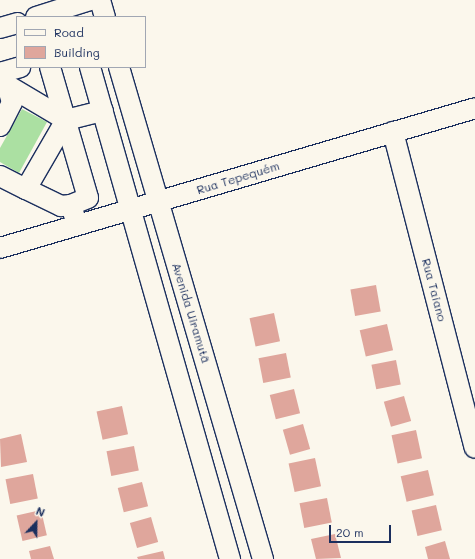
<!DOCTYPE html>
<meta charset="utf-8">
<style>
body{margin:0}
#map{position:relative;width:475px;height:559px;overflow:hidden;background:#fbf7ec;font-family:Mali,sans-serif}
div>[style]{position:absolute}
.green>*{inset:0;background:#abe0a2}
.building>*{inset:0;background:#dfa69c;transform-origin:0 0}
.roads{filter:drop-shadow(1px 0 #1b2f5e) drop-shadow(-1px 0 #1b2f5e) drop-shadow(0 1px #1b2f5e) drop-shadow(0 -1px #1b2f5e)}
.minor>*{height:20px;margin:-10px;padding:0 10px;transform-origin:10px;border-radius:10px;background:#fbf7ec}
span{translate:-50% -50%;white-space:nowrap;text-align:center;line-height:1.15;-webkit-text-stroke:3.5px #fbf7ec;paint-order:stroke}
.street-label{font-size:12px;color:#1b2f5e}
.legend{position:absolute;left:16px;top:16px;width:130px;height:52px;box-sizing:border-box;background:#fbf7ec;border:1px solid #a1a7b3;margin:0;padding:5px 7px;list-style:none;font-size:12px;color:#1b2f5e}
.legend li{display:flex;align-items:center;gap:8px;height:20px}
.legend b{width:20px;border:1px solid #a1a7b3}
.north{position:absolute;left:16px;top:503px;width:40px;height:40px;-webkit-text-stroke:3px #fbf7ec;paint-order:stroke;rotate:22deg;font-size:11px;font-weight:700;line-height:16px;text-align:center;color:#1b2f5e}
.north::after{content:'';display:block;margin:auto;width:14px;height:18px;background:#1b2f5e;clip-path:polygon(50% 0,100% 100%,50% 72%,0 100%)}
.scale{position:absolute;left:329px;top:525px;width:62px;height:18px;box-sizing:border-box;border:2px solid #1b2f5e;border-top:0;padding-left:5px;font-size:12px;line-height:14px;white-space:nowrap;color:#1b2f5e;-webkit-text-stroke:3px #fbf7ec;paint-order:stroke}
</style>
<div id="map">
<div class="green">
<i style="clip-path:polygon(22px 109px,47px 122px,19px 173px,0 162px,0 148px)"></i>
</div>
<div class="building">
<i style="left:376px;top:285px;width:27px;height:26px;rotate:80deg"></i>
<i style="left:274px;top:313px;width:29px;height:25px;rotate:78deg"></i>
<i style="left:387px;top:324px;width:27px;height:28px;rotate:77deg"></i>
<i style="left:286px;top:353px;width:25px;height:28px;rotate:79deg"></i>
<i style="left:396px;top:360px;width:25px;height:25px;rotate:79deg"></i>
<i style="left:294px;top:389px;width:25px;height:25px;rotate:76deg"></i>
<i style="left:404px;top:396px;width:26px;height:21px;rotate:74deg"></i>
<i style="left:122px;top:406px;width:29px;height:26px;rotate:78deg"></i>
<i style="left:303px;top:424px;width:26px;height:21px;rotate:74deg"></i>
<i style="left:416px;top:430px;width:29px;height:25px;rotate:78deg"></i>
<i style="clip-path:polygon(21px 434px,27px 462px,1px 467px,0 439px)"></i>
<i style="left:134px;top:446px;width:25px;height:28px;rotate:79deg"></i>
<i style="left:315px;top:458px;width:29px;height:27px;rotate:78deg"></i>
<i style="left:428px;top:470px;width:26px;height:28px;rotate:77deg"></i>
<i style="left:33px;top:474px;width:25px;height:28px;rotate:79deg"></i>
<i style="left:142px;top:482px;width:25px;height:25px;rotate:76deg"></i>
<i style="left:327px;top:498px;width:25px;height:28px;rotate:79deg"></i>
<i style="left:436px;top:505px;width:26px;height:25px;rotate:77deg"></i>
<i style="left:41px;top:510px;width:26px;height:25px;rotate:77deg"></i>
<i style="left:151px;top:517px;width:26px;height:22px;rotate:74deg"></i>
<i style="clip-path:polygon(335px 534px,341px 558px,316px 559px,311px 539px)"></i>
<i style="clip-path:polygon(445px 541px,450px 559px,428px 559px,425px 547px)"></i>
<i style="clip-path:polygon(50px 546px,54px 559px,31px 559px,29px 551px)"></i>
<i style="clip-path:polygon(163px 551px,165px 559px,138px 559px,137px 557px)"></i>
</div>
<div class="roads">
<div class="minor">
<i style="left:100px;top:0;width:18px;rotate:74deg"></i>
<i style="left:36px;top:17px;width:57px;rotate:-17.5deg"></i>
<i style="left:0;top:28px;width:18px;rotate:-16deg"></i>
<i style="left:50px;top:67px;width:136px;rotate:73.8deg"></i>
<i style="left:88px;top:198px;width:18px;rotate:158deg"></i>
<i style="left:71px;top:205px;width:21px;rotate:73deg"></i>
<i style="left:90px;top:67px;width:512px;rotate:74.12deg"></i>
<i style="left:119px;top:67px;width:513px;rotate:73.69deg"></i>
<i style="left:7px;top:85px;width:69px;rotate:30.7deg"></i>
<i style="left:0;top:126px;width:27px;rotate:-63deg"></i>
<i style="left:12px;top:102px;width:31px;rotate:-107deg"></i>
<i style="left:3px;top:72px;width:18px;rotate:-16deg"></i>
<i style="left:393px;top:132px;width:326px;rotate:75.5deg"></i>
<i style="left:0;top:176px;width:29px;rotate:27deg"></i>
<i style="left:26px;top:189px;width:80px;rotate:-59.9deg"></i>
<i style="left:66px;top:120px;width:38px;rotate:-14deg"></i>
<i style="left:26px;top:189px;width:39px;rotate:26deg"></i>
<i style="left:61px;top:206px;width:10px;rotate:-6deg"></i>
<i style="left:0;top:248px;width:495px;rotate:-16.4deg"></i>
</div>
</div>
<div class="street-label">
<span style="left:238px;top:178px;rotate:-17deg">Rua Tepequém</span>
<span style="left:434px;top:290px;rotate:75deg">Rua Taiano</span>
<span style="left:191px;top:313px;rotate:73deg">Avenida Uiramutã</span>
</div>
<ul class="legend">
<li><b style="height:5px;background:#fbf7ec"></b>Road</li>
<li><b style="height:11px;background:#dfa69c"></b>Building</li>
</ul>
<div class="north">N</div>
<div class="scale">20 m</div>
</div>
